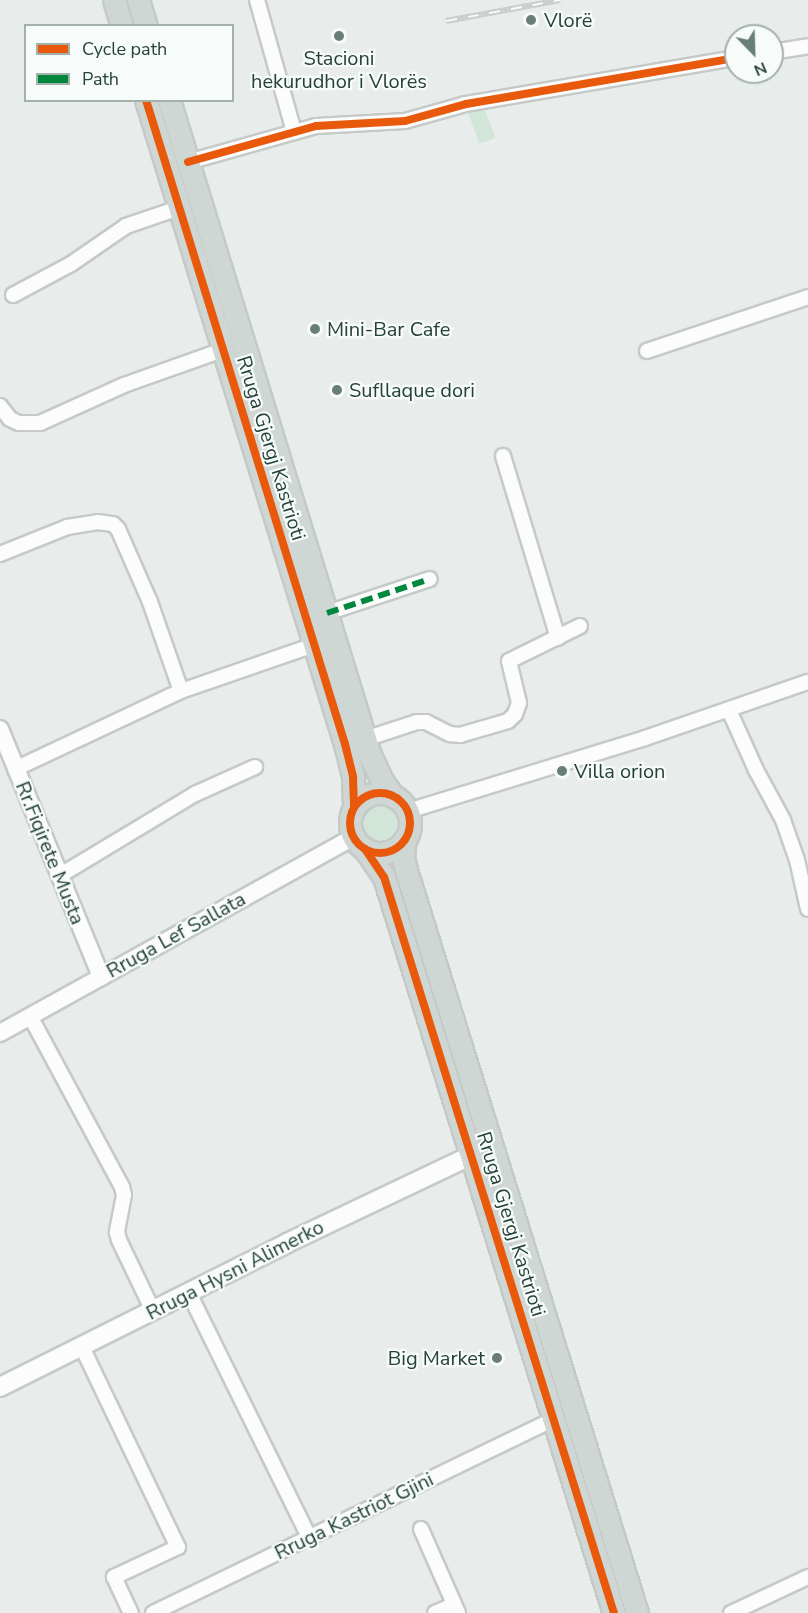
<!DOCTYPE html>
<meta charset="utf-8">
<style>
body{margin:0}
#map{position:relative;width:808px;height:1613px;overflow:hidden;background:#e8edeb;font-family:"Nunito Sans",sans-serif}
div>[style]{position:absolute}
.green>*{inset:0;background:#d1e6d8;transform-origin:0 0}
.round{border-radius:50%}
.roads{filter:drop-shadow(2px 0 #c5cac8) drop-shadow(-2px 0 #c5cac8) drop-shadow(0 2px #c5cac8) drop-shadow(0 -2px #c5cac8)}
.minor>*{height:14px;margin:-7px;padding:0 7px;transform-origin:7px;border-radius:7px;background:#fcfcfc}
.tertiary>*{height:16px;margin:-8px;padding:0 8px;transform-origin:8px;border-radius:8px;background:#fcfcfc}
.secondary>*{height:18px;margin:-9px;padding:0 9px;transform-origin:9px;border-radius:9px;background:#fcfcfc}
.primary>*{height:21px;margin:-10.5px;padding:0 10.5px;transform-origin:10.5px;border-radius:10.5px;background:#cfd7d5}
.primary>.ring{margin:-10.5px;padding:0;box-sizing:content-box;background:none;border:21px solid #cfd7d5;border-radius:50%}
.rail>*{height:6px;margin-top:-3px;transform-origin:0;background:repeating-linear-gradient(90deg,#f7fbf9 0 11px,#c9cdcc 0 22px);box-sizing:border-box;border-block:2px solid #c9cdcc}
.quiet>*{height:6px;margin-top:-3px;transform-origin:0;background:repeating-linear-gradient(90deg,#00873e 0 12px,transparent 0 18px)}
.cycleway>*{height:8px;margin:-4px;padding:0 4px;transform-origin:4px;border-radius:4px;background:#e8590c}
.cycleway>.ring{margin:-4px;padding:0;box-sizing:content-box;background:none;border:8px solid #e8590c;border-radius:50%}
.dots>*{width:16px;height:16px;translate:-50% -50%;box-sizing:border-box;border:3px solid #f7fbf9;border-radius:50%}
span{translate:-50% -50%;white-space:nowrap;text-align:center;line-height:1.15;-webkit-text-stroke:4.5px #f7fbf9;paint-order:stroke}
.poi-label{font-size:20px;color:#24423a}
.left{translate:0 -50%;text-align:left}
.right{translate:-100% -50%;text-align:right}
.street-label{font-size:20px;color:#24423a}
.legend{position:absolute;left:24px;top:24px;width:210px;height:78px;box-sizing:border-box;background:#f7fbf9;border:2px solid #a3b1ad;margin:0;padding:8px 10px;list-style:none;font-size:18px;color:#24423a}
.legend li{display:flex;align-items:center;gap:12px;height:30px}
.legend b{width:30px;border:2px solid #a3b1ad}
.north{position:absolute;left:724px;top:24px;width:60px;height:60px;box-sizing:border-box;background:#f7fbf9;border:2px solid #a3b1ad;border-radius:50%;rotate:157deg;font-size:16px;font-weight:700;line-height:24px;text-align:center;color:#24423a}
.north::after{content:'';display:block;margin:auto;width:21px;height:27px;background:#697e78;clip-path:polygon(50% 0,100% 100%,50% 72%,0 100%)}
</style>
<div id="map">
<div class="green">
<i style="left:484px;top:107px;width:33px;height:17px;rotate:70deg"></i>
<i class="round" style="left:363px;top:806px;width:34px;height:34px"></i>
</div>
<div class="roads">
<div class="minor">
<i style="left:257px;top:0;width:137px;rotate:74.3deg"></i>
<i style="left:772px;top:52px;width:36px;rotate:-9deg"></i>
<i style="left:188px;top:162px;width:133px;rotate:-15.7deg"></i>
<i style="left:316px;top:126px;width:89px;rotate:-3.2deg"></i>
<i style="left:405px;top:121px;width:63px;rotate:-15.6deg"></i>
<i style="left:466px;top:104px;width:274px;rotate:-9.7deg"></i>
<i style="left:13px;top:295px;width:66px;rotate:-28.1deg"></i>
<i style="left:71px;top:264px;width:67px;rotate:-34.6deg"></i>
<i style="left:126px;top:226px;width:56px;rotate:-18.8deg"></i>
<i style="left:647px;top:351px;width:170px;rotate:-18.5deg"></i>
<i style="left:0;top:406px;width:16px;rotate:52deg"></i>
<i style="left:10px;top:419px;width:10px;rotate:24deg"></i>
<i style="left:19px;top:423px;width:21px"></i>
<i style="left:40px;top:423px;width:92px;rotate:-24.3deg"></i>
<i style="left:124px;top:385px;width:105px;rotate:-19.5deg"></i>
<i style="left:503px;top:456px;width:190px;rotate:73.2deg"></i>
<i style="left:0;top:554px;width:72px;rotate:-21.9deg"></i>
<i style="left:67px;top:527px;width:31px;rotate:-9deg"></i>
<i style="left:98px;top:522px;width:15px;rotate:8deg"></i>
<i style="left:113px;top:524px;width:7px;rotate:45deg"></i>
<i style="left:118px;top:529px;width:80px;rotate:66.3deg"></i>
<i style="left:150px;top:602px;width:94px;rotate:70.8deg"></i>
<i style="left:327px;top:613px;width:108px;rotate:-18.3deg"></i>
<i style="left:729px;top:710px;width:66px;rotate:65.8deg"></i>
<i style="left:756px;top:770px;width:57px;rotate:61.6deg"></i>
<i style="left:783px;top:820px;width:42px;rotate:70.7deg"></i>
<i style="left:797px;top:860px;width:50px;rotate:77.3deg"></i>
<i style="left:365px;top:739px;width:55px;rotate:-18.1deg"></i>
<i style="left:417px;top:722px;width:9px"></i>
<i style="left:426px;top:722px;width:27px;rotate:27deg"></i>
<i style="left:450px;top:734px;width:10px;rotate:6deg"></i>
<i style="left:460px;top:735px;width:50px;rotate:-16.3deg"></i>
<i style="left:508px;top:721px;width:10px;rotate:-45deg"></i>
<i style="left:515px;top:714px;width:12px;rotate:-70deg"></i>
<i style="left:519px;top:703px;width:43px;rotate:-103.4deg"></i>
<i style="left:509px;top:661px;width:79px;rotate:-26.2deg"></i>
<i style="left:15px;top:769px;width:183px;rotate:-25.2deg"></i>
<i style="left:181px;top:691px;width:141px;rotate:-19.1deg"></i>
<i style="left:408px;top:811px;width:248px;rotate:-17.1deg"></i>
<i style="left:645px;top:738px;width:172px;rotate:-19deg"></i>
<i style="left:59px;top:876px;width:159px;rotate:-31.1deg"></i>
<i style="left:195px;top:794px;width:66px;rotate:-24.2deg"></i>
<i style="left:30px;top:1016px;width:194px;rotate:61.7deg"></i>
<i style="left:122px;top:1187px;width:8px;rotate:76deg"></i>
<i style="left:124px;top:1195px;width:38px;rotate:101deg"></i>
<i style="left:117px;top:1232px;width:8px;rotate:76deg"></i>
<i style="left:119px;top:1240px;width:79px;rotate:64.4deg"></i>
<i style="left:189px;top:1293px;width:272px;rotate:63.8deg"></i>
<i style="left:82px;top:1347px;width:222px;rotate:64.4deg"></i>
<i style="left:178px;top:1547px;width:71px;rotate:154.9deg"></i>
<i style="left:114px;top:1577px;width:40px;rotate:65deg"></i>
<i style="left:421px;top:1529px;width:92px;rotate:66.2deg"></i>
<i style="left:153px;top:1613px;width:445px;rotate:-25.8deg"></i>
<i style="left:435px;top:1613px;width:21px;rotate:-23deg"></i>
<i style="left:731px;top:1613px;width:85px;rotate:-25.1deg"></i>
</div>
<div class="tertiary">
<i style="left:0;top:729px;width:268px;rotate:67.8deg"></i>
<i style="left:0;top:1033px;width:404px;rotate:-29deg"></i>
</div>
<div class="secondary">
<i style="left:0;top:1387px;width:321px;rotate:-26.6deg"></i>
<i style="left:287px;top:1243px;width:205px;rotate:-25.4deg"></i>
</div>
<div class="primary">
<i style="left:114px;top:0;width:27px;rotate:73deg"></i>
<i style="left:138px;top:0;width:27px;rotate:73deg"></i>
<i style="left:146px;top:100px;width:674px;rotate:72.83deg"></i>
<i style="left:345px;top:744px;width:34px;rotate:76deg"></i>
<i style="left:353px;top:777px;width:30px;rotate:88deg"></i>
<i style="left:169px;top:100px;width:685px;rotate:72.94deg"></i>
<i style="left:370px;top:755px;width:29px;rotate:65deg"></i>
<i style="left:382px;top:781px;width:19px;rotate:54deg"></i>
<i class="ring" style="left:350px;top:793px;width:39px;height:39px"></i>
<i style="left:405px;top:839px;width:17px;rotate:97deg"></i>
<i style="left:403px;top:856px;width:14px;rotate:78deg"></i>
<i style="left:406px;top:870px;width:778px;rotate:72.73deg"></i>
<i style="left:365px;top:849px;width:34px;rotate:56deg"></i>
<i style="left:384px;top:877px;width:771px;rotate:72.65deg"></i>
</div>
</div>
<div class="rail">
<i style="left:446px;top:21px;width:116px;rotate:-10.4deg"></i>
</div>
<div class="quiet">
<i style="left:327px;top:613px;width:108px;rotate:-18.3deg"></i>
</div>
<div class="cycleway">
<i style="left:146px;top:100px;width:674px;rotate:72.83deg"></i>
<i style="left:345px;top:744px;width:34px;rotate:76deg"></i>
<i style="left:353px;top:777px;width:30px;rotate:88deg"></i>
<i style="left:188px;top:162px;width:133px;rotate:-15.7deg"></i>
<i style="left:316px;top:126px;width:89px;rotate:-3.2deg"></i>
<i style="left:405px;top:121px;width:63px;rotate:-15.6deg"></i>
<i style="left:466px;top:104px;width:274px;rotate:-9.7deg"></i>
<i class="ring" style="left:350px;top:793px;width:52px;height:52px"></i>
<i style="left:365px;top:849px;width:34px;rotate:56deg"></i>
<i style="left:384px;top:877px;width:771px;rotate:72.65deg"></i>
</div>
<div class="dots">
<i style="left:531px;top:20px;background:#697e78"></i>
<i style="left:339px;top:36px;background:#697e78"></i>
<i style="left:315px;top:329px;background:#697e78"></i>
<i style="left:337px;top:390px;background:#697e78"></i>
<i style="left:562px;top:771px;background:#697e78"></i>
<i style="left:497px;top:1358px;background:#697e78"></i>
</div>
<div class="poi-label">
<span class="left" style="left:544px;top:20px">Vlorë</span>
<span style="left:339px;top:70px">Stacioni<br>hekurudhor i Vlorës</span>
<span class="left" style="left:327px;top:329px">Mini-Bar Cafe</span>
<span class="left" style="left:349px;top:390px">Sufllaque dori</span>
<span class="left" style="left:574px;top:771px">Villa orion</span>
<span class="right" style="left:485px;top:1358px">Big Market</span>
</div>
<div class="street-label">
<span style="left:271px;top:448px;rotate:73deg">Rruga Gjergj Kastrioti</span>
<span style="left:50px;top:853px;rotate:68deg">Rr.Fiqirete Musta</span>
<span style="left:176px;top:935px;rotate:-29deg">Rruga Lef Sallata</span>
<span style="left:511px;top:1224px;rotate:73deg">Rruga Gjergj Kastrioti</span>
<span style="left:235px;top:1270px;rotate:-27deg">Rruga Hysni Alimerko</span>
<span style="left:354px;top:1516px;rotate:-26deg">Rruga Kastriot Gjini</span>
</div>
<ul class="legend">
<li><b style="height:8px;background:#e8590c"></b>Cycle path</li>
<li><b style="height:8px;background:#00873e"></b>Path</li>
</ul>
<div class="north">N</div>
</div>
